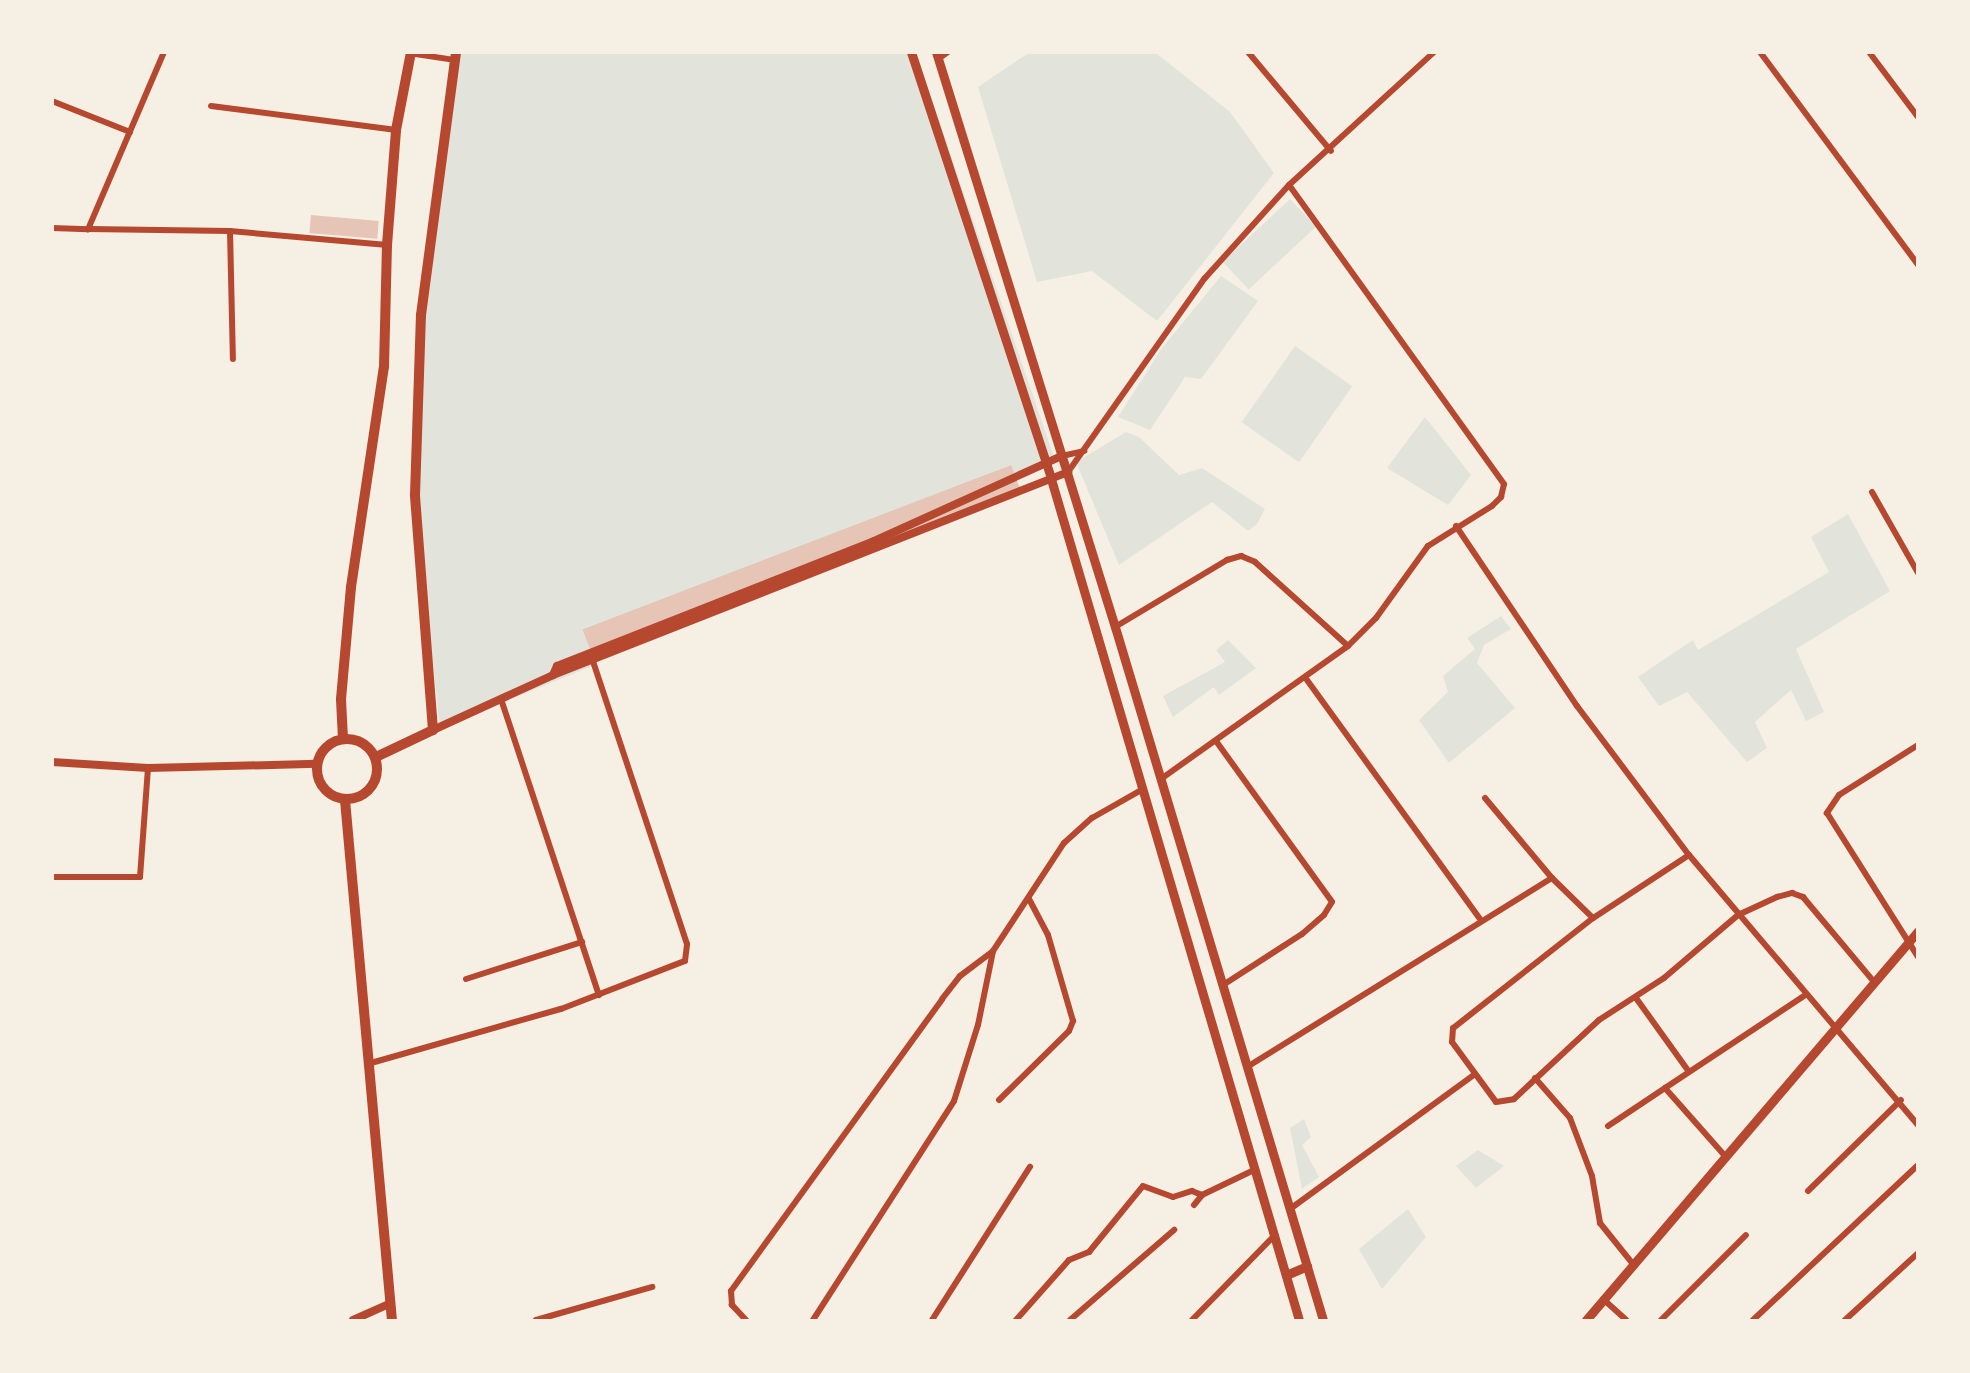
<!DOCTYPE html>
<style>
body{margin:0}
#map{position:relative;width:1970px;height:1373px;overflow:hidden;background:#f6efe4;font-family:Ubuntu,sans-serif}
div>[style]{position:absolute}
.green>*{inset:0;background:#e2e4dc;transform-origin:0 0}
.building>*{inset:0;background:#e6c5b7;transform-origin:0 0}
.minor>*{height:6px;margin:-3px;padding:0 3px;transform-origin:3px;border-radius:3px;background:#b5482f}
.tertiary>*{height:8px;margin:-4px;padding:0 4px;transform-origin:4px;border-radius:4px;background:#b5482f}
.secondary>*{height:9px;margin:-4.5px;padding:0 4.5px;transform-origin:4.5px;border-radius:4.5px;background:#b5482f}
.primary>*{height:10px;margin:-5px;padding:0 5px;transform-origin:5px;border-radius:5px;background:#b5482f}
.primary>.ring{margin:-5px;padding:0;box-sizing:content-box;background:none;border:10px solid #b5482f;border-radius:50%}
span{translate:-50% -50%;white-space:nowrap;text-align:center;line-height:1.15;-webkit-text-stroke:5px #f6efe4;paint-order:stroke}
.frame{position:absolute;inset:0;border:54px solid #f6efe4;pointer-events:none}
</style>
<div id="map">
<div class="green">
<i style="clip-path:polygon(1030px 52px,1156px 53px,1230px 112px,1274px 173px,1157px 321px,1092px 271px,1037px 282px,978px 87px)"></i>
<i style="clip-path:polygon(456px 53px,916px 53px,1056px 463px,1012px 476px,1010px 465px,586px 637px,595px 665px,440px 728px,415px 495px,421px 315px)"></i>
<i style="left:1290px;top:199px;width:38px;height:92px;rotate:47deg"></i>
<i style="clip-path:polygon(1221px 276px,1258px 301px,1201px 379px,1185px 377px,1150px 430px,1118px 417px,1162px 348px)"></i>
<i style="left:1295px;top:346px;width:70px;height:93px;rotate:35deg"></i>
<i style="clip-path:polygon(1425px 417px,1471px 475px,1448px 505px,1387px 468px)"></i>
<i style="clip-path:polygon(1126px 432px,1139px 437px,1179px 475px,1202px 468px,1265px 509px,1257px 524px,1248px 531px,1212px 502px,1119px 565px,1076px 462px)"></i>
<i style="clip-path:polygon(1848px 514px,1890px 591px,1796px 649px,1824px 712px,1806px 721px,1791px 690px,1755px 722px,1767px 748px,1747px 762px,1687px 692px,1659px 706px,1638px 677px,1693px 640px,1698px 650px,1829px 572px,1811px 537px)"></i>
<i style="clip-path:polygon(1501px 616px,1511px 629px,1484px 645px,1477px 663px,1515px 708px,1449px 763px,1419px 720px,1448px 692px,1443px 676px,1475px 649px,1467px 638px)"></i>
<i style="clip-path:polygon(1228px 640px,1256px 668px,1219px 695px,1214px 687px,1173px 717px,1163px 696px,1225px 662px,1216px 650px)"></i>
<i style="clip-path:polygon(1304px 1119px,1311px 1137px,1302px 1145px,1319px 1177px,1302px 1189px,1290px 1128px)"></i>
<i style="clip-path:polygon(1478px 1150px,1504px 1166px,1476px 1188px,1456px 1166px)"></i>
<i style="clip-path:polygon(1408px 1209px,1426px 1237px,1382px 1289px,1359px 1249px)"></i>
</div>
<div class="building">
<i style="left:311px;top:215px;width:68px;height:18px;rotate:5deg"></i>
<i style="left:1011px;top:465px;width:28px;height:459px;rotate:69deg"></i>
</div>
<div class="minor">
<i style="left:164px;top:52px;width:193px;rotate:113.2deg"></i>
<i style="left:88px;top:229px;width:142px;rotate:0.8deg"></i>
<i style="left:230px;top:231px;width:158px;rotate:5.1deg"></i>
<i style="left:1248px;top:52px;width:129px;rotate:50deg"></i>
<i style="left:1760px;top:52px;width:265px;rotate:53.4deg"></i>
<i style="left:1869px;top:52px;width:81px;rotate:53deg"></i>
<i style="left:409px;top:53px;width:47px;rotate:8.7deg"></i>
<i style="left:938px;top:59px;width:12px;rotate:-35deg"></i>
<i style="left:52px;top:101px;width:84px;rotate:21.7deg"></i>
<i style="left:211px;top:106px;width:187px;rotate:7.4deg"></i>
<i style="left:52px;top:228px;width:36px;rotate:2deg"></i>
<i style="left:230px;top:231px;width:128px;rotate:88.7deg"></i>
<i style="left:1062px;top:456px;width:23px;rotate:-13deg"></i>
<i style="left:1068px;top:472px;width:237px;rotate:-54.8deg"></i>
<i style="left:1205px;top:278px;width:125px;rotate:-47.9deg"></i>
<i style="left:1872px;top:492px;width:93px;rotate:60.4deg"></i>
<i style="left:1456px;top:526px;width:217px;rotate:56.1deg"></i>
<i style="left:1577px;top:706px;width:186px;rotate:53.1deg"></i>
<i style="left:1689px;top:855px;width:354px;rotate:49.7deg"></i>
<i style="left:1115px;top:627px;width:131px;rotate:-30.9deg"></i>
<i style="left:1227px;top:560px;width:15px;rotate:-16deg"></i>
<i style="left:1241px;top:556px;width:15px;rotate:23deg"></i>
<i style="left:1255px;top:562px;width:125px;rotate:42.1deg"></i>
<i style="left:1348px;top:646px;width:228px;rotate:144.6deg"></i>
<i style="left:1348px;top:646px;width:40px;rotate:-45deg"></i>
<i style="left:1376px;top:618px;width:89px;rotate:-54.2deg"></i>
<i style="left:1428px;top:546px;width:75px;rotate:-32deg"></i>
<i style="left:1492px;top:506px;width:13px;rotate:-45deg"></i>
<i style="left:1501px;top:497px;width:13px;rotate:-77deg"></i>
<i style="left:1504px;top:484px;width:368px;rotate:-125.7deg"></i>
<i style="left:1289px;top:185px;width:197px;rotate:-42.5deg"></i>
<i style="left:1307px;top:680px;width:296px;rotate:54.1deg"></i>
<i style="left:501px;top:699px;width:312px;rotate:71.7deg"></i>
<i style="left:1216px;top:741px;width:198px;rotate:54.2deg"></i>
<i style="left:1332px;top:902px;width:15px;rotate:122deg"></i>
<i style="left:1324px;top:915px;width:29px;rotate:139deg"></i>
<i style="left:1302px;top:934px;width:94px;rotate:147.2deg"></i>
<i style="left:1918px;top:745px;width:93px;rotate:147.7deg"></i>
<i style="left:1839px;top:795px;width:22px;rotate:124deg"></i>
<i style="left:1827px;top:813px;width:170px;rotate:57.7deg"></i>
<i style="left:1485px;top:798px;width:104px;rotate:50.1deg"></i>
<i style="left:1552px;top:878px;width:57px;rotate:44.3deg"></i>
<i style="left:1689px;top:855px;width:115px;rotate:146.7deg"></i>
<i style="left:1593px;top:918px;width:178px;rotate:141.8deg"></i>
<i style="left:1453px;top:1028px;width:14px;rotate:94deg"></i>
<i style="left:1452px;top:1042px;width:74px;rotate:53.7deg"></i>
<i style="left:1496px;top:1102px;width:18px;rotate:-9deg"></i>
<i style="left:1514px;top:1099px;width:116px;rotate:-42.9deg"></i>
<i style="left:1599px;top:1020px;width:77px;rotate:-32.9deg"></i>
<i style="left:1664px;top:978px;width:97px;rotate:-40.4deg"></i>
<i style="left:1738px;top:915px;width:43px;rotate:-24.8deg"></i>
<i style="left:1777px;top:897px;width:16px;rotate:-15deg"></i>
<i style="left:1792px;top:893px;width:12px;rotate:20deg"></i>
<i style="left:1803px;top:897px;width:112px;rotate:50.1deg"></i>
<i style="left:52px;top:877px;width:88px"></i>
<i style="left:140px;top:877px;width:109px;rotate:-85.8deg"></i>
<i style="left:466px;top:979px;width:122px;rotate:-17.7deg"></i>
<i style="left:1636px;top:998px;width:87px;rotate:54.3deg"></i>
<i style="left:371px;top:1063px;width:198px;rotate:-15.9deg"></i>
<i style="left:561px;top:1009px;width:133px;rotate:-21.2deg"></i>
<i style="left:685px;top:961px;width:17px;rotate:-83deg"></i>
<i style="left:687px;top:944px;width:304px;rotate:-108.4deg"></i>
<i style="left:1247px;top:1067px;width:359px;rotate:-31.8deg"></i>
<i style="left:1535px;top:1078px;width:53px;rotate:48.8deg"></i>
<i style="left:1570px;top:1118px;width:62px;rotate:69.2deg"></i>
<i style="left:1592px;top:1176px;width:48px;rotate:80.3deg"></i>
<i style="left:1600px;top:1223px;width:53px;rotate:51.2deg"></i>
<i style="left:1665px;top:1088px;width:167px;rotate:-33.5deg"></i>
<i style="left:999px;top:1100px;width:98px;rotate:-44.6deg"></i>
<i style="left:1069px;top:1031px;width:11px;rotate:-68deg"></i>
<i style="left:1073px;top:1021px;width:90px;rotate:-106.2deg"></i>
<i style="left:1048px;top:935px;width:41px;rotate:-117.8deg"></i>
<i style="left:1608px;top:1126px;width:69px;rotate:-33.7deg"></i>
<i style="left:1665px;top:1088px;width:92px;rotate:48.5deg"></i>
<i style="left:1808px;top:1191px;width:130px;rotate:-44.4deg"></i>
<i style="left:1194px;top:1205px;width:13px;rotate:-51deg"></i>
<i style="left:1202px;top:1195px;width:60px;rotate:-25.7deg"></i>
<i style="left:1290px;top:1209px;width:228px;rotate:-36.1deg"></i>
<i style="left:1603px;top:1299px;width:31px;rotate:42deg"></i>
<i style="left:536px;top:1320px;width:121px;rotate:-15.9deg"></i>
<i style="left:746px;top:1320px;width:21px;rotate:-133deg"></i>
<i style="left:732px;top:1305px;width:14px;rotate:-94deg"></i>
<i style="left:731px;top:1291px;width:360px;rotate:-54.1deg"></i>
<i style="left:942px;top:999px;width:29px;rotate:-52deg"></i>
<i style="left:960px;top:976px;width:41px;rotate:-37.1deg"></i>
<i style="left:993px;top:951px;width:129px;rotate:-56.7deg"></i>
<i style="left:1064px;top:843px;width:38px;rotate:-42deg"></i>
<i style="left:1092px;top:818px;width:59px;rotate:-29.6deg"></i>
<i style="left:813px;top:1320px;width:260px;rotate:-57.2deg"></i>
<i style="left:954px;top:1101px;width:80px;rotate:-72.5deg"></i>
<i style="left:978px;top:1025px;width:76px;rotate:-78.5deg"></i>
<i style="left:932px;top:1320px;width:182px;rotate:-57.4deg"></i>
<i style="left:1016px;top:1320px;width:80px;rotate:-48.5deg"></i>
<i style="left:1069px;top:1260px;width:22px;rotate:-22deg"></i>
<i style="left:1089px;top:1252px;width:85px;rotate:-50.7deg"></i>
<i style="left:1143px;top:1186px;width:32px;rotate:20deg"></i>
<i style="left:1173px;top:1197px;width:20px;rotate:-18deg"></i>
<i style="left:1192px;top:1191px;width:11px;rotate:22deg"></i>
<i style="left:1070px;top:1320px;width:138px;rotate:-40.9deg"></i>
<i style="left:1192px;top:1320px;width:119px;rotate:-45.7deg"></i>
<i style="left:1661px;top:1320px;width:120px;rotate:-45deg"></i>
<i style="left:1753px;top:1320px;width:226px;rotate:-43.2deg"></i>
<i style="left:1845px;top:1320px;width:99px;rotate:-42.5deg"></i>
</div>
<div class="tertiary">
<i style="left:553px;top:675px;width:10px;rotate:-66deg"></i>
<i style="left:557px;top:666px;width:339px;rotate:-21.5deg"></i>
<i style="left:872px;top:542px;width:209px;rotate:-24.4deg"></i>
<i style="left:433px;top:730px;width:132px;rotate:-24.6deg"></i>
<i style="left:553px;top:675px;width:554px;rotate:-21.51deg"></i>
<i style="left:52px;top:762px;width:96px;rotate:3.6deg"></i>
<i style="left:148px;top:768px;width:169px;rotate:-1.4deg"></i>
<i style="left:353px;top:1320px;width:39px;rotate:-24deg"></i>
</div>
<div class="secondary">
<i style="left:911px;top:52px;width:449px;rotate:71.8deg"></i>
<i style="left:1051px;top:479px;width:877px;rotate:73.57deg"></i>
<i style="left:936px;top:52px;width:602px;rotate:72.71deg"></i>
<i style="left:1115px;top:627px;width:724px;rotate:73.29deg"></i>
<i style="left:1286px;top:1275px;width:23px;rotate:-23deg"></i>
<i style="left:1586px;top:1320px;width:511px;rotate:-49.52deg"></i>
</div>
<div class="primary">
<i class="ring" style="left:317px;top:739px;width:50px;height:50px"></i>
<i style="left:343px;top:739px;width:40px;rotate:-92.9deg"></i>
<i style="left:341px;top:699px;width:112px;rotate:-84.9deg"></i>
<i style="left:351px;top:587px;width:222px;rotate:-81.5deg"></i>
<i style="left:384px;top:367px;width:122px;rotate:-88.6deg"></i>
<i style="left:387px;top:245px;width:115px;rotate:-85.5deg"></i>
<i style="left:396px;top:130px;width:79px;rotate:-79.1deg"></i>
<i style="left:376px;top:757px;width:63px;rotate:-25.3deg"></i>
<i style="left:433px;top:730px;width:236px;rotate:-94.4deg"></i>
<i style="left:415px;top:495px;width:180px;rotate:-88.1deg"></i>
<i style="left:421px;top:315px;width:265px;rotate:-82.4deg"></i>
<i style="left:345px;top:800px;width:522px;rotate:84.84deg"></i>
</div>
<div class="frame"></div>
</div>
